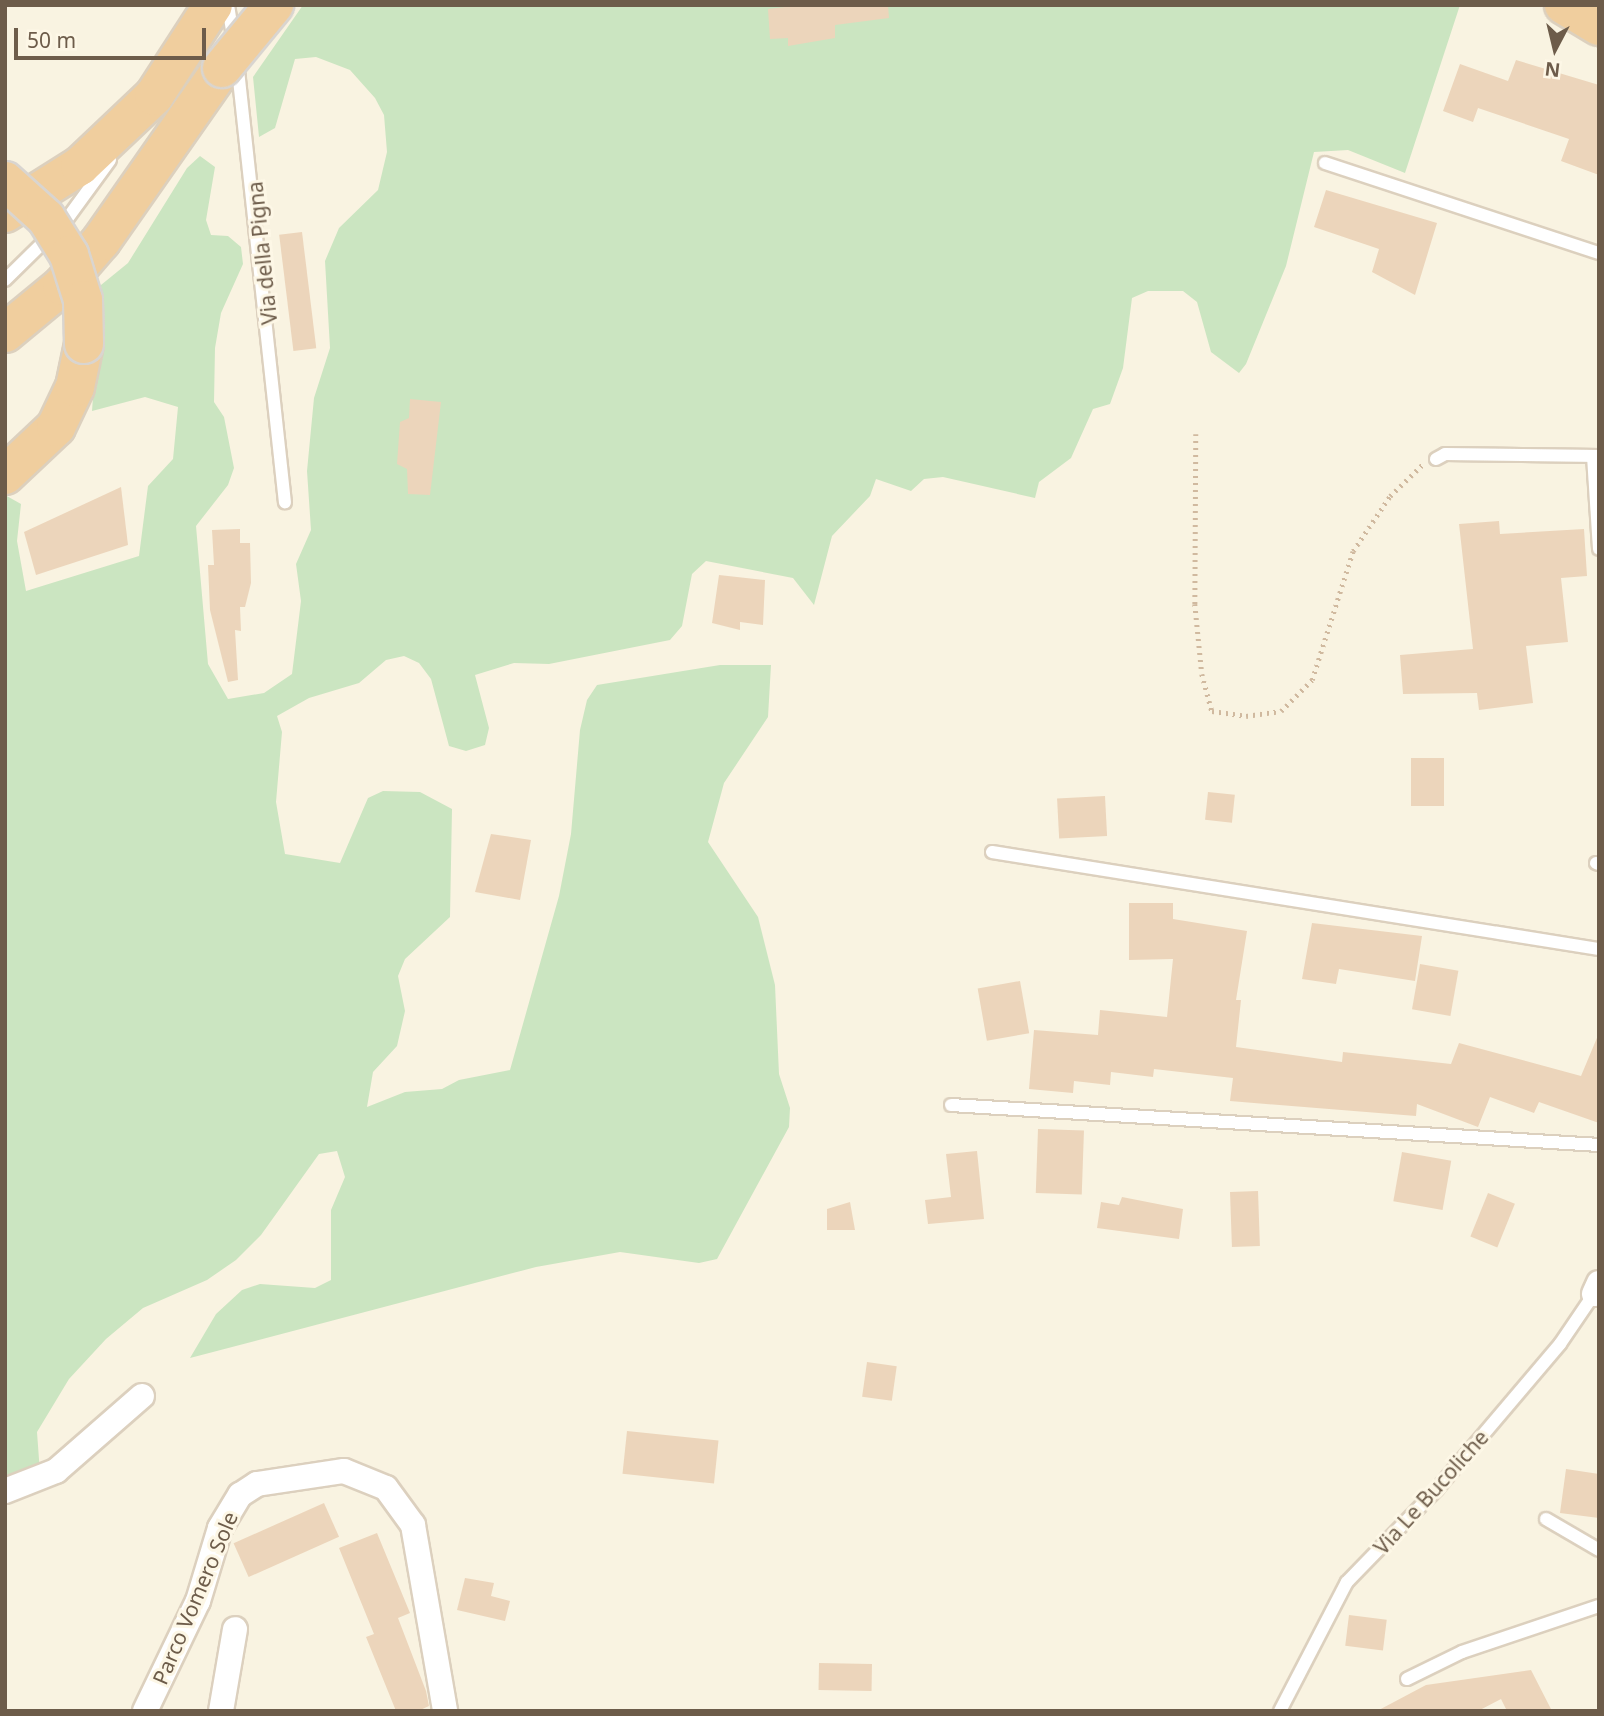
<!DOCTYPE html>
<style>
body{margin:0}
#map{position:relative;width:1604px;height:1716px;overflow:hidden;background:#f9f3e1;font-family:"Noto Sans",sans-serif}
div>[style]{position:absolute}
.green>*{inset:0;background:#cbe5c1}
.building>*{inset:0;background:#ecd5bb;transform-origin:0 0}
.path>*{height:4.5px;margin-top:-2.25px;transform-origin:0;background:repeating-linear-gradient(90deg,#d0b99f 0 2px,transparent 0 7px)}
.roads{filter:drop-shadow(2px 0 #dcd0be) drop-shadow(-2px 0 #dcd0be) drop-shadow(0 2px #dcd0be) drop-shadow(0 -2px #dcd0be)}
.service>*{height:12px;margin:-6px;padding:0 6px;transform-origin:6px;border-radius:6px;background:#fff}
.minor>*{height:24px;margin:-12px;padding:0 12px;transform-origin:12px;border-radius:12px;background:#fff}
.trunk>*{height:38px;margin:-19px;padding:0 19px;transform-origin:19px;border-radius:19px;background:#f0ce9e}
.bridges{filter:drop-shadow(2px 0 #d9d5d0) drop-shadow(-2px 0 #d9d5d0) drop-shadow(0 2px #d9d5d0) drop-shadow(0 -2px #d9d5d0)}
.trunk-bridge>*{height:38px;margin:-19px;padding:0 19px;transform-origin:19px;border-radius:19px;background:#f0ce9e}
span{translate:-50% -50%;white-space:nowrap;text-align:center;line-height:1.15;-webkit-text-stroke:6px #fdf7e6;paint-order:stroke}
.street-label{font-size:21px;color:#6d5c4a}
.frame{position:absolute;inset:0;border:7px solid #6d5c4a;pointer-events:none}
.north{position:absolute;left:1520px;top:14px;width:70px;height:70px;-webkit-text-stroke:5px #fdf7e6;paint-order:stroke;rotate:187deg;font-size:19px;font-weight:700;line-height:28px;text-align:center;color:#6d5c4a}
.north::after{content:'';display:block;margin:auto;width:24px;height:32px;background:#6d5c4a;clip-path:polygon(50% 0,100% 100%,50% 72%,0 100%)}
.scale{position:absolute;left:14px;top:28px;width:192px;height:32px;box-sizing:border-box;border:4px solid #6d5c4a;border-top:0;padding-left:9px;font-size:21px;line-height:24px;white-space:nowrap;color:#6d5c4a;-webkit-text-stroke:5px #fdf7e6;paint-order:stroke}
</style>
<div id="map">
<div class="green">
<i style="clip-path:polygon(303px 5px,1460px 5px,1405px 173px,1348px 150px,1314px 152px,1286px 266px,1246px 364px,1239px 373px,1211px 352px,1197px 302px,1183px 291px,1148px 291px,1132px 298px,1123px 368px,1110px 404px,1093px 409px,1071px 458px,1039px 482px,1035px 498px,943px 477px,924px 479px,911px 491px,876px 479px,870px 496px,832px 536px,814px 605px,793px 578px,706px 561px,692px 574px,682px 626px,670px 640px,549px 664px,514px 663px,475px 675px,489px 728px,485px 745px,466px 751px,449px 746px,431px 679px,419px 663px,404px 656px,386px 660px,359px 683px,309px 698px,277px 716px,282px 732px,276px 802px,285px 854px,340px 863px,368px 798px,383px 791px,420px 792px,452px 809px,450px 917px,405px 959px,398px 976px,405px 1011px,397px 1046px,373px 1072px,367px 1107px,405px 1092px,442px 1089px,459px 1080px,510px 1070px,559px 896px,571px 834px,580px 730px,587px 700px,597px 685px,720px 665px,771px 665px,768px 717px,724px 783px,708px 842px,758px 917px,775px 985px,779px 1074px,790px 1108px,789px 1127px,717px 1259px,699px 1263px,620px 1252px,536px 1267px,190px 1358px,216px 1314px,242px 1290px,260px 1284px,315px 1288px,331px 1280px,331px 1210px,345px 1177px,337px 1151px,319px 1154px,261px 1235px,236px 1260px,207px 1280px,143px 1308px,106px 1339px,69px 1379px,37px 1432px,40px 1473px,5px 1484px,5px 495px,21px 504px,17px 541px,26px 591px,139px 556px,148px 486px,173px 459px,178px 407px,145px 397px,92px 411px,101px 285px,128px 263px,187px 168px,200px 156px,215px 167px,206px 220px,211px 235px,228px 236px,241px 247px,243px 264px,221px 313px,215px 348px,214px 402px,224px 417px,234px 468px,228px 485px,196px 526px,208px 664px,228px 699px,264px 693px,292px 674px,301px 601px,296px 564px,311px 530px,307px 471px,314px 398px,330px 348px,325px 261px,339px 228px,378px 190px,387px 152px,384px 115px,375px 98px,350px 70px,316px 57px,295px 59px,275px 128px,259px 137px,253px 77px)"></i>
</div>
<div class="building">
<i style="clip-path:polygon(802px 5px,888px 5px,889px 18px,835px 25px,835px 38px,788px 46px,788px 38px,770px 39px,768px 9px)"></i>
<i style="clip-path:polygon(1516px 60px,1599px 85px,1599px 175px,1561px 161px,1569px 139px,1478px 108px,1473px 122px,1443px 111px,1460px 64px,1508px 81px)"></i>
<i style="clip-path:polygon(1326px 190px,1437px 223px,1415px 295px,1372px 272px,1379px 249px,1314px 227px)"></i>
<i style="left:302px;top:232px;width:117px;height:23px;rotate:83deg"></i>
<i style="clip-path:polygon(410px 399px,441px 402px,430px 495px,408px 494px,407px 469px,397px 464px,400px 422px,409px 418px)"></i>
<i style="clip-path:polygon(121px 487px,128px 545px,36px 575px,24px 532px)"></i>
<i style="clip-path:polygon(1499px 521px,1500px 534px,1584px 529px,1587px 576px,1561px 578px,1568px 642px,1526px 646px,1533px 703px,1479px 710px,1477px 693px,1403px 694px,1400px 655px,1473px 649px,1459px 524px)"></i>
<i style="clip-path:polygon(240px 529px,240px 543px,250px 543px,251px 583px,245px 607px,240px 607px,241px 631px,235px 630px,238px 680px,228px 682px,210px 610px,208px 565px,214px 565px,212px 530px)"></i>
<i style="clip-path:polygon(719px 575px,765px 580px,763px 625px,740px 622px,740px 630px,712px 623px)"></i>
<i style="left:1411px;top:758px;width:33px;height:48px"></i>
<i style="left:1208px;top:792px;width:27px;height:28px;rotate:6deg"></i>
<i style="left:1105px;top:796px;width:40px;height:48px;rotate:87deg"></i>
<i style="clip-path:polygon(491px 834px,531px 840px,520px 900px,475px 892px)"></i>
<i style="clip-path:polygon(1129px 903px,1173px 903px,1173px 919px,1247px 931px,1236px 1000px,1241px 1000px,1236px 1047px,1342px 1062px,1343px 1052px,1451px 1064px,1459px 1043px,1581px 1076px,1599px 1033px,1599px 1123px,1539px 1102px,1534px 1113px,1490px 1097px,1478px 1127px,1417px 1104px,1416px 1116px,1230px 1101px,1233px 1078px,1154px 1069px,1153px 1077px,1111px 1072px,1110px 1085px,1074px 1081px,1073px 1093px,1029px 1089px,1034px 1030px,1098px 1035px,1100px 1010px,1167px 1017px,1173px 959px,1129px 960px)"></i>
<i style="clip-path:polygon(1312px 923px,1422px 936px,1415px 981px,1339px 969px,1336px 984px,1302px 979px)"></i>
<i style="left:1420px;top:964px;width:39px;height:46px;rotate:10deg"></i>
<i style="left:1020px;top:981px;width:53px;height:43px;rotate:80deg"></i>
<i style="left:1038px;top:1129px;width:46px;height:64px;rotate:2deg"></i>
<i style="clip-path:polygon(977px 1151px,984px 1219px,928px 1224px,925px 1200px,951px 1197px,946px 1154px)"></i>
<i style="left:1402px;top:1152px;width:50px;height:50px;rotate:10deg"></i>
<i style="left:1258px;top:1191px;width:55px;height:28px;rotate:88deg"></i>
<i style="left:1488px;top:1193px;width:29px;height:47px;rotate:22deg"></i>
<i style="clip-path:polygon(1122px 1197px,1183px 1209px,1179px 1239px,1097px 1228px,1101px 1202px,1119px 1205px)"></i>
<i style="clip-path:polygon(850px 1202px,855px 1230px,827px 1230px,827px 1209px)"></i>
<i style="left:867px;top:1362px;width:30px;height:35px;rotate:8deg"></i>
<i style="left:627px;top:1431px;width:92px;height:43px;rotate:6deg"></i>
<i style="clip-path:polygon(1566px 1469px,1599px 1474px,1599px 1518px,1560px 1513px)"></i>
<i style="left:324px;top:1503px;width:37px;height:99px;rotate:66deg"></i>
<i style="clip-path:polygon(377px 1533px,410px 1613px,398px 1618px,426px 1691px,429px 1706px,418px 1711px,396px 1711px,366px 1637px,374px 1634px,339px 1548px)"></i>
<i style="clip-path:polygon(465px 1578px,494px 1583px,491px 1596px,510px 1601px,505px 1621px,457px 1610px)"></i>
<i style="left:1349px;top:1615px;width:38px;height:31px;rotate:7deg"></i>
<i style="left:819px;top:1663px;width:53px;height:27px;rotate:1deg"></i>
<i style="clip-path:polygon(1531px 1670px,1552px 1711px,1507px 1711px,1501px 1699px,1478px 1711px,1377px 1711px,1426px 1685px)"></i>
</div>
<div class="path">
<i style="left:1196px;top:434px;width:170px;rotate:90.3deg"></i>
<i style="left:1195px;top:604px;width:70px;rotate:84.3deg"></i>
<i style="left:1202px;top:674px;width:38px;rotate:75deg"></i>
<i style="left:1212px;top:711px;width:34px;rotate:8deg"></i>
<i style="left:1246px;top:716px;width:35px;rotate:-8deg"></i>
<i style="left:1281px;top:711px;width:44px;rotate:-45deg"></i>
<i style="left:1312px;top:680px;width:135px;rotate:-72.4deg"></i>
<i style="left:1353px;top:551px;width:66px;rotate:-56.1deg"></i>
<i style="left:1390px;top:496px;width:45px;rotate:-44.1deg"></i>
</div>
<div class="roads">
<div class="service">
<i style="left:228px;top:5px;width:38px;rotate:81deg"></i>
<i style="left:237px;top:61px;width:444px;rotate:83.8deg"></i>
<i style="left:1325px;top:163px;width:288px;rotate:18.2deg"></i>
<i style="left:5px;top:280px;width:87px;rotate:-44.5deg"></i>
<i style="left:67px;top:219px;width:73px;rotate:-53.9deg"></i>
<i style="left:1593px;top:456px;width:93px;rotate:86.3deg"></i>
<i style="left:1436px;top:459px;width:10px;rotate:-29deg"></i>
<i style="left:1445px;top:454px;width:154px;rotate:0.7deg"></i>
<i style="left:992px;top:852px;width:615px;rotate:9.08deg"></i>
<i style="left:1596px;top:863px;width:3px;rotate:18deg"></i>
<i style="left:951px;top:1105px;width:649px;rotate:3.53deg"></i>
<i style="left:1546px;top:1519px;width:61px;rotate:30.3deg"></i>
<i style="left:1407px;top:1679px;width:61px;rotate:-26.1deg"></i>
<i style="left:1462px;top:1652px;width:145px;rotate:-18.6deg"></i>
<i style="left:1280px;top:1711px;width:145px;rotate:-62.6deg"></i>
<i style="left:1347px;top:1582px;width:129px;rotate:-45.9deg"></i>
<i style="left:1437px;top:1489px;width:190px;rotate:-49.7deg"></i>
<i style="left:1560px;top:1344px;width:60px;rotate:-55.8deg"></i>
</div>
<div class="minor">
<i style="left:1594px;top:1294px;width:12px;rotate:-66deg"></i>
<i style="left:5px;top:1491px;width:55px;rotate:-21.4deg"></i>
<i style="left:56px;top:1471px;width:114px;rotate:-41.1deg"></i>
<i style="left:145px;top:1711px;width:122px;rotate:-64.3deg"></i>
<i style="left:198px;top:1601px;width:76px;rotate:-73.2deg"></i>
<i style="left:220px;top:1528px;width:39px;rotate:-59deg"></i>
<i style="left:240px;top:1495px;width:20px;rotate:-33deg"></i>
<i style="left:257px;top:1484px;width:88px;rotate:-8.5deg"></i>
<i style="left:344px;top:1471px;width:45px;rotate:22deg"></i>
<i style="left:386px;top:1488px;width:46px;rotate:53.9deg"></i>
<i style="left:413px;top:1525px;width:189px;rotate:80.2deg"></i>
<i style="left:221px;top:1711px;width:83px;rotate:-80.3deg"></i>
</div>
<div class="trunk">
<i style="left:1564px;top:5px;width:41px;rotate:31deg"></i>
<i style="left:5px;top:213px;width:89px;rotate:-32.1deg"></i>
<i style="left:80px;top:166px;width:102px;rotate:-43.4deg"></i>
<i style="left:154px;top:96px;width:108px;rotate:-57deg"></i>
<i style="left:5px;top:333px;width:74px;rotate:-39.5deg"></i>
<i style="left:62px;top:286px;width:60px;rotate:-49.1deg"></i>
<i style="left:101px;top:241px;width:211px;rotate:-55deg"></i>
<i style="left:5px;top:475px;width:70px;rotate:-43.3deg"></i>
<i style="left:56px;top:427px;width:44px;rotate:-64.6deg"></i>
<i style="left:75px;top:387px;width:44px;rotate:-78.2deg"></i>
</div>
</div>
<div class="bridges">
<div class="trunk-bridge">
<i style="left:222px;top:68px;width:82px;rotate:-50.5deg"></i>
<i style="left:5px;top:181px;width:55px;rotate:42.1deg"></i>
<i style="left:46px;top:218px;width:44px;rotate:58.1deg"></i>
<i style="left:69px;top:255px;width:47px;rotate:72.7deg"></i>
<i style="left:83px;top:300px;width:44px;rotate:88.7deg"></i>
</div>
</div>
<div class="street-label">
<span style="left:262px;top:253px;rotate:-96deg">Via della Pigna</span>
<span style="left:1431px;top:1492px;rotate:-48deg">Via Le Bucoliche</span>
<span style="left:195px;top:1598px;rotate:-67deg">Parco Vomero Sole</span>
</div>
<div class="frame"></div>
<div class="north">N</div>
<div class="scale">50 m</div>
</div>
